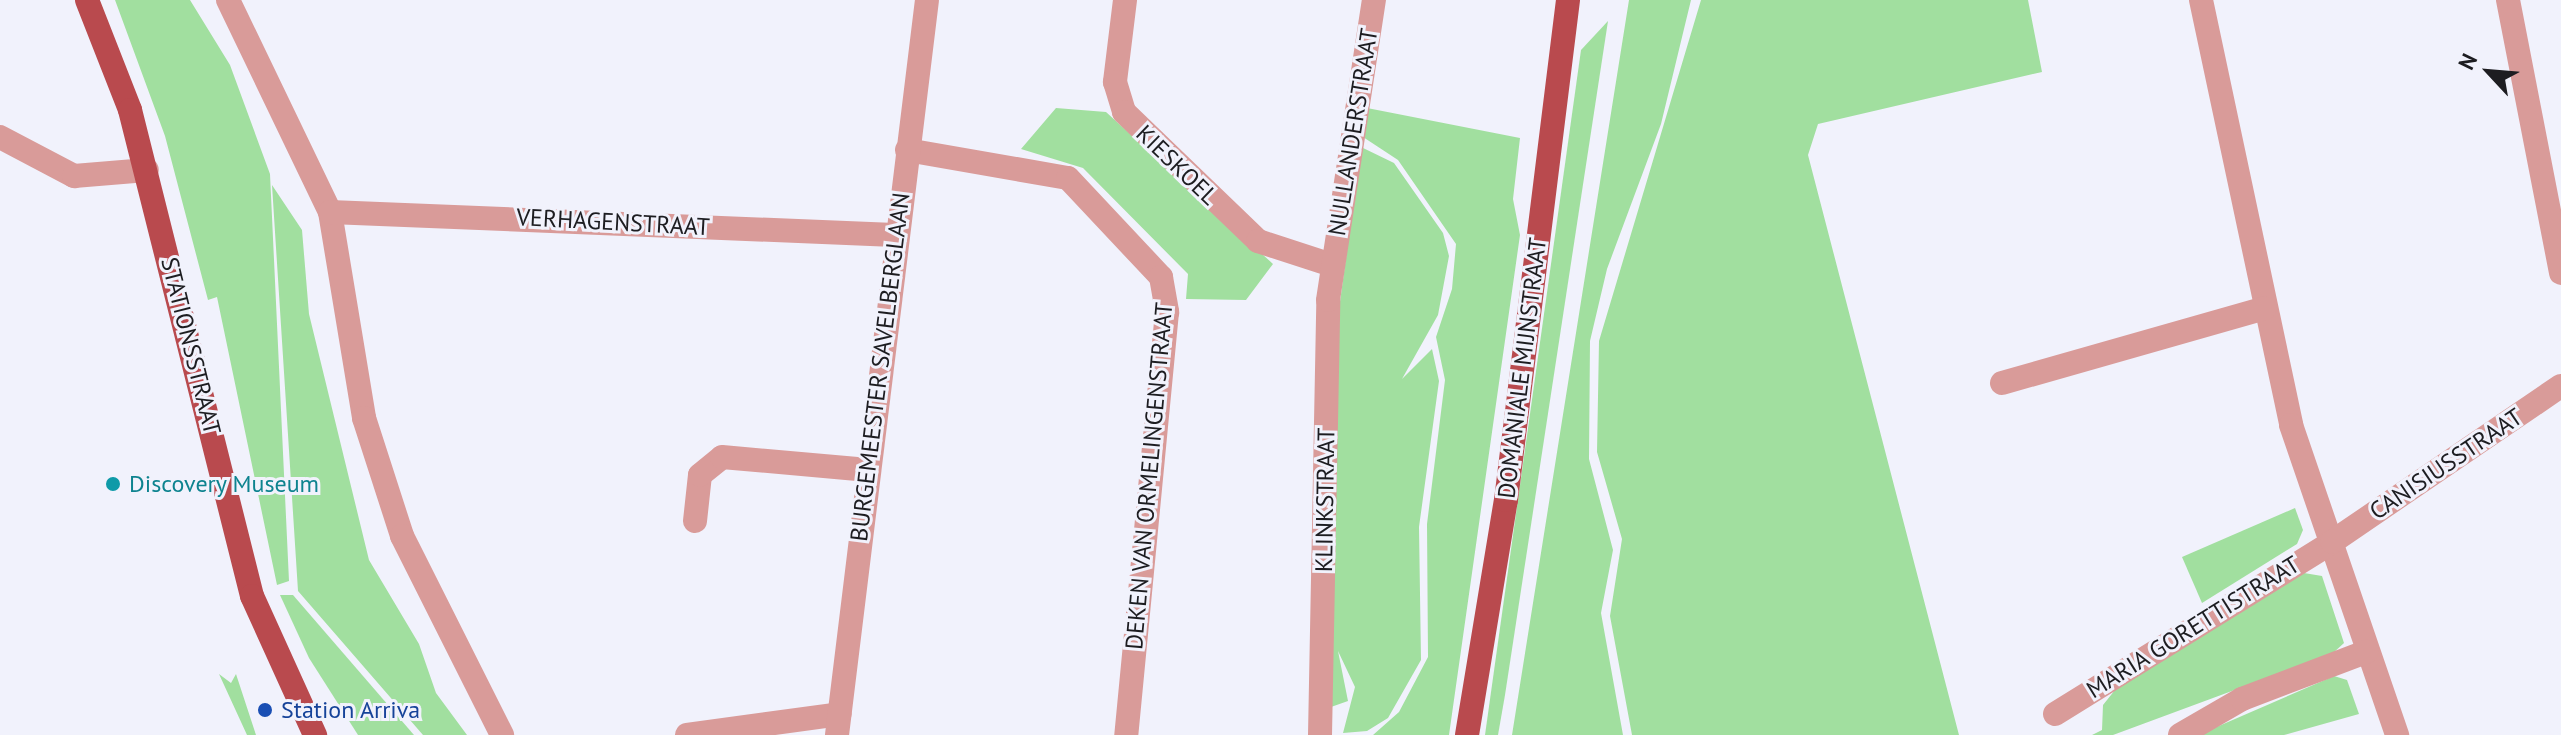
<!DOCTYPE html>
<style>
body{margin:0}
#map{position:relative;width:2561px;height:735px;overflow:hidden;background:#f1f2fc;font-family:"PT Sans",sans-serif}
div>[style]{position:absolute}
.green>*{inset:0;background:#a1df9f}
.minor>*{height:24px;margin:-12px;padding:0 12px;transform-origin:12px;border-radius:12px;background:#d99b99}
.major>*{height:24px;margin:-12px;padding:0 12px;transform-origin:12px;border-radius:12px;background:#b94a4e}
.dots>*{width:22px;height:22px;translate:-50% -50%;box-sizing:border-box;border:4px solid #f1f2fc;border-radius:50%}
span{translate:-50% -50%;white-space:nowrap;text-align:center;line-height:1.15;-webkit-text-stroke:6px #f1f2fc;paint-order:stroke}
.street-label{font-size:24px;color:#1d1d21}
.culture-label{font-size:24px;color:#0d838f}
.left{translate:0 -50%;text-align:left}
.transit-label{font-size:24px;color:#164399}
.north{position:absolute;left:2449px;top:32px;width:80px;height:80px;-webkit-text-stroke:6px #f1f2fc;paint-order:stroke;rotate:296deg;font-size:22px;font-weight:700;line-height:32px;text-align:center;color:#1d1d21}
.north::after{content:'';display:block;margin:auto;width:28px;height:36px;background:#1d1d21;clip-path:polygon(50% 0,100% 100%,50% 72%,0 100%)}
</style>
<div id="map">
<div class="green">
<i style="clip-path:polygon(115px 0,190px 0,230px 65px,270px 174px,289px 581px,277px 585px,217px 297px,208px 300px,165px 136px)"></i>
<i style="clip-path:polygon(1629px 0,1691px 0,1661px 124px,1607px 269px,1590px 341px,1589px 459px,1613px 550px,1601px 613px,1623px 735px,1512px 735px)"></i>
<i style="clip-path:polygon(1701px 0,2028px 0,2042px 72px,1818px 124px,1808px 155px,1959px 735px,1632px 735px,1610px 616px,1622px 539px,1597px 452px,1599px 341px)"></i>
<i style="clip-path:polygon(1608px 21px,1505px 695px,1498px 735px,1485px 735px,1581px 50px)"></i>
<i style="clip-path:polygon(1056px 108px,1106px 112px,1273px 264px,1246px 300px,1186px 299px,1188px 274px,1083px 168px,1021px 149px)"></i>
<i style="clip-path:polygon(1367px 108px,1520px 138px,1513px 199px,1520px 235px,1449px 735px,1373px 735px,1399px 712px,1428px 657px,1427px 524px,1445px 380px,1436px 337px,1452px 289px,1456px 244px,1398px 160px,1363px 137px)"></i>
<i style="clip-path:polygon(1361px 147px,1394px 163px,1443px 233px,1449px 256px,1438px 315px,1402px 379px,1432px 349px,1439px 381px,1419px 527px,1421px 660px,1388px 718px,1367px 731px,1343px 733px,1355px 687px,1338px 651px,1348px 701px,1331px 707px,1339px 309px)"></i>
<i style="clip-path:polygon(272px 185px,302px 230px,309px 314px,369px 560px,419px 644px,436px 693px,467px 735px,423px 735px,298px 591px)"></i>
<i style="clip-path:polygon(2295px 508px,2303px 530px,2297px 544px,2202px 603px,2182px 557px)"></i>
<i style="clip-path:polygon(2304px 573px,2322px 576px,2344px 643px,2332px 654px,2113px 735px,2092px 735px,2102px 730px,2103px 705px,2115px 690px)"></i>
<i style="clip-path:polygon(280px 595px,293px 595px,414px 735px,358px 735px,309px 658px)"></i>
<i style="clip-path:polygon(219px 674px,231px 683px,236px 674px,256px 735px,247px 735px)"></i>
<i style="clip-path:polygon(2334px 676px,2347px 680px,2359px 714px,2284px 735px,2198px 735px)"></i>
</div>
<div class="minor">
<i style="left:228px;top:0;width:235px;rotate:64.3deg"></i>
<i style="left:330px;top:212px;width:209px;rotate:80.6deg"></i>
<i style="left:364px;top:418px;width:124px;rotate:72.1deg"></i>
<i style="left:402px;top:536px;width:223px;rotate:63.3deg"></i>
<i style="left:1125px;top:0;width:83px;rotate:97deg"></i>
<i style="left:1115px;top:82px;width:31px;rotate:73deg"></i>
<i style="left:1124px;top:112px;width:186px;rotate:43.9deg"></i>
<i style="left:1258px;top:241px;width:78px;rotate:18deg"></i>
<i style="left:2201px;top:0;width:434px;rotate:78deg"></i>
<i style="left:2291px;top:425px;width:328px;rotate:71.1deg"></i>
<i style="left:2508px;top:0;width:278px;rotate:79deg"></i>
<i style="left:0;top:137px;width:84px;rotate:27.8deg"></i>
<i style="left:74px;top:176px;width:73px;rotate:-4.7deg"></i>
<i style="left:907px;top:150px;width:163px;rotate:9.9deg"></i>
<i style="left:1068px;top:178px;width:136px;rotate:46.8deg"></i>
<i style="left:1161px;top:277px;width:36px;rotate:80deg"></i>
<i style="left:1167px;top:312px;width:425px;rotate:95.5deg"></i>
<i style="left:330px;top:212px;width:565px;rotate:2.33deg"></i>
<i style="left:2002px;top:383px;width:273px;rotate:-15.9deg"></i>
<i style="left:695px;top:521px;width:46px;rotate:-83.8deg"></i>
<i style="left:700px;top:475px;width:28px;rotate:-39deg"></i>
<i style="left:722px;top:457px;width:147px;rotate:5.1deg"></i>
<i style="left:2055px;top:714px;width:326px;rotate:-31.8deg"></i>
<i style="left:2332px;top:542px;width:277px;rotate:-34.3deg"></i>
<i style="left:687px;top:735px;width:154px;rotate:-7.8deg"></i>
<i style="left:837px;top:735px;width:740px;rotate:-83.02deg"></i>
<i style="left:1320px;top:735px;width:435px;rotate:-88.9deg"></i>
<i style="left:1328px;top:300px;width:304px;rotate:-81.3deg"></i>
<i style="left:2180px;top:735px;width:72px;rotate:-30.1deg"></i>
<i style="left:2242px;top:699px;width:133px;rotate:-20.8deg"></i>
</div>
<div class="major">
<i style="left:87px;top:0;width:118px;rotate:68.6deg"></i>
<i style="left:130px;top:110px;width:501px;rotate:75.91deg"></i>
<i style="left:252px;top:596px;width:153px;rotate:65.6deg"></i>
<i style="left:1467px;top:735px;width:238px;rotate:-80.6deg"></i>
<i style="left:1506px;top:500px;width:504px;rotate:-82.93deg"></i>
</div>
<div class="dots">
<i style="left:113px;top:484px;background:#0f9aa8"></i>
<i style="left:265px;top:710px;background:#1a4fb4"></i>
</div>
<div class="street-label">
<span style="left:1353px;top:132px;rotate:-81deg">NULLANDERSTRAAT</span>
<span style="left:1177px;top:165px;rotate:44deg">KIESKOEL</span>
<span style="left:613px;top:222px;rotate:3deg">VERHAGENSTRAAT</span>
<span style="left:191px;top:346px;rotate:76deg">STATIONSSTRAAT</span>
<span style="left:880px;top:367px;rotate:-83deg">BURGEMEESTER SAVELBERGLAAN</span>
<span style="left:1522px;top:368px;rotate:-83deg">DOMANIALE MIJNSTRAAT</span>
<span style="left:2446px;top:464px;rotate:-34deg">CANISIUSSTRAAT</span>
<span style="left:1149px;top:476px;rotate:-85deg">DEKEN VAN ORMELINGENSTRAAT</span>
<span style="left:1325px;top:500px;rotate:-89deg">KLINKSTRAAT</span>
<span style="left:2193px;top:627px;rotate:-32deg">MARIA GORETTISTRAAT</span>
</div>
<div class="culture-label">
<span class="left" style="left:129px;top:484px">Discovery Museum</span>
</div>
<div class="transit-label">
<span class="left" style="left:281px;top:710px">Station Arriva</span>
</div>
<div class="north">N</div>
</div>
